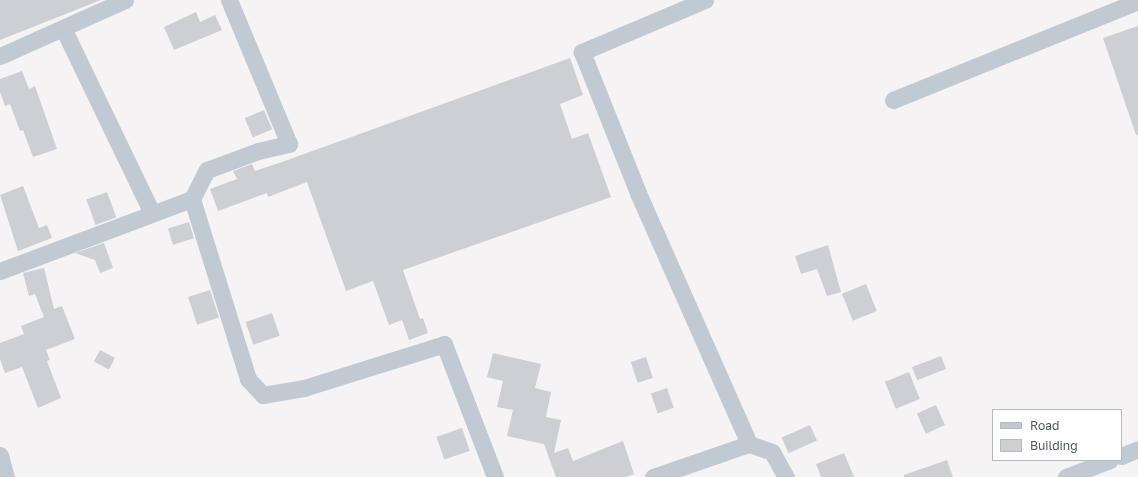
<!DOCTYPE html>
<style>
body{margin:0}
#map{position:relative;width:1138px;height:477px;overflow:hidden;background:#f5f3f3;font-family:"Golos Text",sans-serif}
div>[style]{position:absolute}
.building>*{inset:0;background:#cdcfd5;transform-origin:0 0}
.minor>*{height:17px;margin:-8.5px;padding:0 8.5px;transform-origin:8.5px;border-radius:8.5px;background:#c1cad2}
span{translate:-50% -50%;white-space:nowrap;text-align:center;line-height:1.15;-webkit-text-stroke:3.5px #fff;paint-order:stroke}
.legend{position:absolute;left:992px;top:409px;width:130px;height:52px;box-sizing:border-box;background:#fff;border:1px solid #b7bbc0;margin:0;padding:5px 7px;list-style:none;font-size:12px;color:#4a5661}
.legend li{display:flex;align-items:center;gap:8px;height:20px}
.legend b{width:20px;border:1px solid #b7bbc0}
</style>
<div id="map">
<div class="building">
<i style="clip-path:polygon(0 0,101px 0,0 40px)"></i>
<i style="clip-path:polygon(196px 12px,200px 22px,215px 15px,222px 30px,174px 50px,164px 27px)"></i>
<i style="clip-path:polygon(1138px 26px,1138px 135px,1136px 135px,1103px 38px)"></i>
<i style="clip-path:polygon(570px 58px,583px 95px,560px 104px,572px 139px,588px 133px,611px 197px,403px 270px,420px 319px,423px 318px,428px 333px,409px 340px,402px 320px,389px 325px,373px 281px,346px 291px,307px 182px,268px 197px,267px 193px,218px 211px,210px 189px,237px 179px,233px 171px,252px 164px,255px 171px,282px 162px)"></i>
<i style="clip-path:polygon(22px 71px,29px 89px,35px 86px,57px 149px,33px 157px,23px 130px,20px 131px,10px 104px,5px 106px,0 92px,0 79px)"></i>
<i style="left:264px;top:110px;width:21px;height:21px;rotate:67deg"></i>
<i style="clip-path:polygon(23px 186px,39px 228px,47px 225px,52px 238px,18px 251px,0 195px)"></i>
<i style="left:107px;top:192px;width:27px;height:22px;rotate:70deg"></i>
<i style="left:189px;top:222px;width:17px;height:22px;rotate:73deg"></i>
<i style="clip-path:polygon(104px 243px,113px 268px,100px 273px,95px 260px,75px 253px)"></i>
<i style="clip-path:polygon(828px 245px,841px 292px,827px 296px,817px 269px,801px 274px,795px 256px)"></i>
<i style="clip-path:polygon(44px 268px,54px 309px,62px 306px,75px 339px,46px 350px,50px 360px,47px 361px,61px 398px,38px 408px,22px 367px,5px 373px,0 359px,0 343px,24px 334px,21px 326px,44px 317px,35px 294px,29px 296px,23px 273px)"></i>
<i style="left:866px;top:284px;width:29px;height:26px;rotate:68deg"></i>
<i style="left:210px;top:290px;width:29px;height:23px;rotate:72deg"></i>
<i style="left:272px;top:313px;width:24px;height:28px;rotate:71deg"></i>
<i style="left:100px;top:350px;width:17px;height:13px;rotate:28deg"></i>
<i style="clip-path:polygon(493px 353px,541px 364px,535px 388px,551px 392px,546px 417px,561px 420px,554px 453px,568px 448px,573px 461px,623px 441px,634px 474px,626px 477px,556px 477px,544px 444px,507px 436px,513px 410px,497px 407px,503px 381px,487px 377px)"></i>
<i style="left:941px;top:356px;width:14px;height:31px;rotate:69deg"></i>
<i style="left:646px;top:357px;width:22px;height:16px;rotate:72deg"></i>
<i style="left:909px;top:372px;width:29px;height:26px;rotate:68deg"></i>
<i style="left:667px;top:388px;width:21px;height:17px;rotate:71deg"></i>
<i style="left:936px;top:405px;width:22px;height:21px;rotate:66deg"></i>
<i style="left:810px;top:425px;width:17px;height:31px;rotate:66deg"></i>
<i style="left:462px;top:428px;width:24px;height:27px;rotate:71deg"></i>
<i style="clip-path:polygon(844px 453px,854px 477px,821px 477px,816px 464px)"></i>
<i style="clip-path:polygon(947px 460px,953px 477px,904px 477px,904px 475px)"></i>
</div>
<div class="minor">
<i style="left:705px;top:0;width:134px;rotate:157.1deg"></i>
<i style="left:582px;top:52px;width:152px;rotate:68.3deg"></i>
<i style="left:638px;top:193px;width:274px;rotate:66.1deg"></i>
<i style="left:63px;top:28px;width:205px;rotate:64.3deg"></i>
<i style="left:0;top:56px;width:137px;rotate:-24.1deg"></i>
<i style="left:893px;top:100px;width:264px;rotate:-22deg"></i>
<i style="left:192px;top:199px;width:189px;rotate:72.7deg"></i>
<i style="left:248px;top:379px;width:22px;rotate:47deg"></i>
<i style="left:263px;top:395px;width:42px;rotate:-9.7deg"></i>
<i style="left:304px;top:388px;width:147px;rotate:-17.4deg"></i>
<i style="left:444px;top:344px;width:142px;rotate:69deg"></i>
<i style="left:0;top:271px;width:205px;rotate:-20.6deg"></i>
<i style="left:192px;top:199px;width:33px;rotate:-63deg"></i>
<i style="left:207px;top:170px;width:54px;rotate:-20.4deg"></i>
<i style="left:258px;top:151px;width:32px;rotate:-13deg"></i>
<i style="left:289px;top:144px;width:156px;rotate:-112.6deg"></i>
<i style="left:0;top:455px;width:23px;rotate:75deg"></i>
<i style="left:1121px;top:456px;width:18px;rotate:-22deg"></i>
<i style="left:653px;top:477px;width:102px;rotate:-19deg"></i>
<i style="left:749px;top:444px;width:24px;rotate:19deg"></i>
<i style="left:772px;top:452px;width:29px;rotate:61deg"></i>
<i style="left:1066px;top:477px;width:47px;rotate:-21.1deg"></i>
</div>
<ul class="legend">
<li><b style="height:5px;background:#c1cad2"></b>Road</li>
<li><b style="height:11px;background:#cdcfd5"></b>Building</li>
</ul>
</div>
